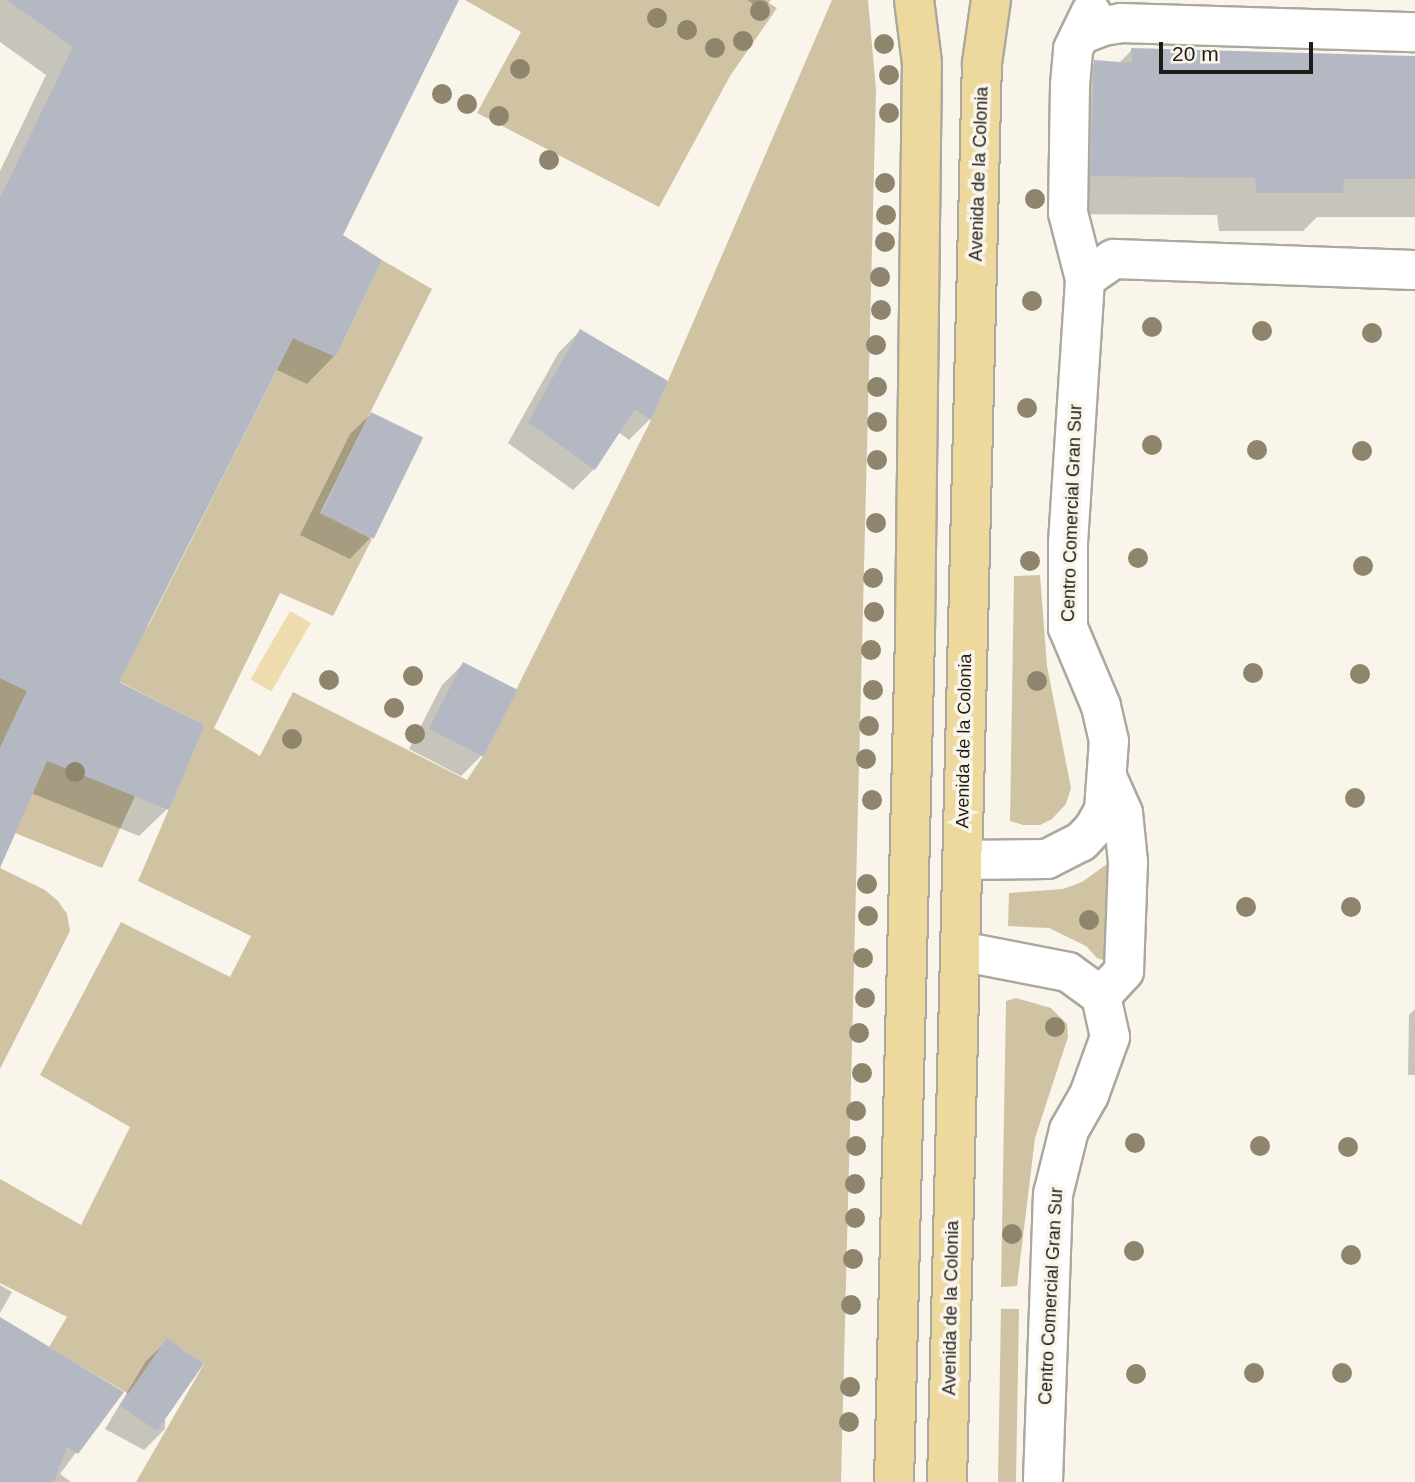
<!DOCTYPE html>
<style>
body{margin:0}
#map{position:relative;width:1415px;height:1482px;overflow:hidden;background:#f9f5ea;font-family:Arial,sans-serif}
div>[style]{position:absolute}
.green>*{inset:0;background:#cfc3a3;transform-origin:0 0}
.water>*{inset:0;background:#eedcae;transform-origin:0 0}
.shadow>*{inset:0;background:#0003}
.building>*{inset:0;background:#b3b8c2;transform-origin:0 0}
.roads{filter:drop-shadow(2px 0 #aca89e) drop-shadow(-2px 0 #aca89e) drop-shadow(0 2px #aca89e) drop-shadow(0 -2px #aca89e)}
.minor>*{height:38px;margin:-19px;padding:0 19px;transform-origin:19px;border-radius:19px;background:#fff}
.major>*{height:38px;margin:-19px;padding:0 19px;transform-origin:19px;border-radius:19px;background:#edd89e}
.trees>*{width:20px;height:20px;margin:-10px;border-radius:50%;background:#8e856c}
span{translate:-50% -50%;white-space:nowrap;text-align:center;line-height:1.15;-webkit-text-stroke:7px #f9f5ea;paint-order:stroke}
.street-label{font-size:18px;color:#1e1c18}
.scale{position:absolute;left:1159px;top:42px;width:154px;height:32px;box-sizing:border-box;border:4px solid #1e1c18;border-top:0;padding-left:9px;font-size:21px;line-height:24px;white-space:nowrap;color:#1e1c18;-webkit-text-stroke:5px #f9f5ea;paint-order:stroke}
</style>
<div id="map">
<div class="green">
<i style="clip-path:polygon(465px 0,764px 0,777px 8px,730px 76px,659px 207px,477px 113px,521px 32px)"></i>
<i style="clip-path:polygon(832px 0,868px 0,876px 90px,841px 1482px,136px 1482px,204px 1364px,180px 1347px,132px 1396px,49px 1347px,67px 1317px,0 1283px,0 1179px,81px 1225px,130px 1127px,40px 1075px,121px 922px,230px 977px,251px 936px,138px 881px,205px 725px,120px 682px,135px 796px,102px 868px,15px 833px,88px 668px,0 591px,97px 598px,148px 626px,293px 338px,336px 357px,382px 260px,432px 289px,320px 513px,372px 539px,333px 616px,280px 593px,214px 728px,260px 756px,293px 692px,467px 780px,483px 756px,651px 420px)"></i>
<i style="clip-path:polygon(1040px 575px,1047px 666px,1071px 788px,1066px 804px,1052px 819px,1040px 825px,1023px 825px,1010px 821px,1014px 576px)"></i>
<i style="clip-path:polygon(0 678px,27px 691px,0 748px)"></i>
<i style="clip-path:polygon(1107px 864px,1110px 867px,1106px 961px,1097px 958px,1086px 946px,1049px 928px,1008px 926px,1009px 893px,1063px 889px,1082px 882px)"></i>
<i style="clip-path:polygon(0 868px,45px 890px,58px 901px,67px 914px,70px 931px,0 1069px)"></i>
<i style="clip-path:polygon(1016px 998px,1051px 1008px,1067px 1024px,1068px 1037px,1035px 1138px,1017px 1286px,1001px 1287px,1006px 1001px)"></i>
<i style="left:1019px;top:1309px;width:173px;height:18px;rotate:91deg"></i>
</div>
<div class="water">
<i style="left:290px;top:611px;width:24px;height:79px;rotate:30deg"></i>
</div>
<div class="shadow">
<i style="clip-path:polygon(0 0,457px 0,341px 236px,380px 261px,334px 356px,307px 384px,275px 369px,117px 683px,167px 809px,139px 836px,31px 793px,0 846px,0 171px,46px 75px,0 42px)"></i>
<i style="clip-path:polygon(747px 0,771px 0,762px 10px)"></i>
<i style="clip-path:polygon(1132px 50px,1415px 58px,1415px 217px,1317px 217px,1303px 231px,1219px 231px,1217px 215px,1053px 214px,1056px 100px,1095px 62px,1118px 64px)"></i>
<i style="clip-path:polygon(580px 331px,650px 419px,629px 440px,618px 432px,594px 469px,573px 490px,508px 443px,559px 352px)"></i>
<i style="clip-path:polygon(371px 414px,370px 538px,350px 559px,300px 535px,350px 434px)"></i>
<i style="clip-path:polygon(463px 664px,482px 755px,461px 776px,409px 749px,442px 685px)"></i>
<i style="clip-path:polygon(1415px 1009px,1415px 1075px,1408px 1075px,1409px 1015px)"></i>
<i style="clip-path:polygon(0 1285px,12px 1292px,0 1313px)"></i>
<i style="clip-path:polygon(0 1319px,121px 1392px,60px 1474px,71px 1482px,0 1482px)"></i>
<i style="clip-path:polygon(167px 1341px,165px 1429px,144px 1450px,105px 1429px,146px 1361px)"></i>
</div>
<div class="building">
<i style="clip-path:polygon(7px 0,459px 0,343px 235px,382px 260px,336px 357px,293px 338px,119px 682px,205px 725px,169px 810px,47px 761px,0 868px,0 748px,27px 691px,0 678px,0 198px,73px 47px)"></i>
<i style="clip-path:polygon(1131px 48px,1415px 56px,1415px 179px,1344px 179px,1343px 193px,1257px 193px,1255px 178px,1090px 176px,1094px 60px,1132px 63px)"></i>
<i style="clip-path:polygon(580px 329px,668px 381px,651px 420px,635px 409px,595px 470px,528px 422px)"></i>
<i style="left:371px;top:412px;width:58px;height:113px;rotate:26deg"></i>
<i style="left:463px;top:662px;width:61px;height:75px;rotate:27deg"></i>
<i style="clip-path:polygon(0 1317px,124px 1392px,78px 1454px,67px 1447px,54px 1482px,0 1482px)"></i>
<i style="left:167px;top:1338px;width:45px;height:82px;rotate:35deg"></i>
</div>
<div class="roads">
<div class="minor">
<i style="left:1080px;top:35px;width:25px;rotate:-21deg"></i>
<i style="left:1103px;top:26px;width:18px;rotate:-9deg"></i>
<i style="left:1121px;top:23px;width:294px;rotate:1.8deg"></i>
<i style="left:1085px;top:279px;width:68px;rotate:-104.4deg"></i>
<i style="left:1068px;top:213px;width:128px;rotate:-89.1deg"></i>
<i style="left:1070px;top:85px;width:36px;rotate:-85deg"></i>
<i style="left:1073px;top:49px;width:41px;rotate:-64.1deg"></i>
<i style="left:962px;top:860px;width:85px;rotate:-0.7deg"></i>
<i style="left:1047px;top:859px;width:38px;rotate:-27deg"></i>
<i style="left:1081px;top:842px;width:19px;rotate:-47deg"></i>
<i style="left:1094px;top:828px;width:21px;rotate:-61deg"></i>
<i style="left:1104px;top:810px;width:69px;rotate:-85.9deg"></i>
<i style="left:1109px;top:741px;width:36px;rotate:-103deg"></i>
<i style="left:1101px;top:706px;width:85px;rotate:-112.9deg"></i>
<i style="left:1068px;top:628px;width:85px;rotate:-90deg"></i>
<i style="left:1068px;top:543px;width:265px;rotate:-86.3deg"></i>
<i style="left:1085px;top:279px;width:35px;rotate:-35deg"></i>
<i style="left:1114px;top:259px;width:301px;rotate:2.1deg"></i>
<i style="left:960px;top:951px;width:110px;rotate:11deg"></i>
<i style="left:1068px;top:972px;width:41px;rotate:36deg"></i>
<i style="left:1101px;top:996px;width:42px;rotate:77.6deg"></i>
<i style="left:1110px;top:1037px;width:62px;rotate:109.9deg"></i>
<i style="left:1089px;top:1095px;width:40px;rotate:119.7deg"></i>
<i style="left:1069px;top:1130px;width:66px;rotate:104deg"></i>
<i style="left:1053px;top:1194px;width:288px;rotate:92deg"></i>
<i style="left:1101px;top:996px;width:34px;rotate:-47deg"></i>
<i style="left:1124px;top:971px;width:109px;rotate:-87.9deg"></i>
<i style="left:1128px;top:862px;width:49px;rotate:-95.8deg"></i>
<i style="left:1123px;top:813px;width:35px;rotate:-114deg"></i>
</div>
<div class="major">
<i style="left:894px;top:1482px;width:849px;rotate:-88.58deg"></i>
<i style="left:915px;top:633px;width:570px;rotate:-89.3deg"></i>
<i style="left:922px;top:63px;width:64px;rotate:-97.2deg"></i>
<i style="left:947px;top:1482px;width:1419px;rotate:-88.59deg"></i>
<i style="left:982px;top:63px;width:64px;rotate:-81.9deg"></i>
</div>
</div>
<div class="trees">
<i style="left:760px;top:11px"></i>
<i style="left:657px;top:18px"></i>
<i style="left:687px;top:30px"></i>
<i style="left:743px;top:41px"></i>
<i style="left:884px;top:44px"></i>
<i style="left:715px;top:48px"></i>
<i style="left:520px;top:69px"></i>
<i style="left:889px;top:75px"></i>
<i style="left:442px;top:94px"></i>
<i style="left:467px;top:104px"></i>
<i style="left:889px;top:113px"></i>
<i style="left:499px;top:116px"></i>
<i style="left:549px;top:160px"></i>
<i style="left:885px;top:183px"></i>
<i style="left:1035px;top:199px"></i>
<i style="left:886px;top:215px"></i>
<i style="left:885px;top:242px"></i>
<i style="left:880px;top:277px"></i>
<i style="left:1032px;top:301px"></i>
<i style="left:881px;top:310px"></i>
<i style="left:1152px;top:327px"></i>
<i style="left:1262px;top:331px"></i>
<i style="left:1372px;top:333px"></i>
<i style="left:876px;top:345px"></i>
<i style="left:877px;top:387px"></i>
<i style="left:1027px;top:408px"></i>
<i style="left:877px;top:422px"></i>
<i style="left:1152px;top:445px"></i>
<i style="left:1257px;top:450px"></i>
<i style="left:1362px;top:451px"></i>
<i style="left:877px;top:460px"></i>
<i style="left:876px;top:523px"></i>
<i style="left:1138px;top:558px"></i>
<i style="left:1030px;top:561px"></i>
<i style="left:1363px;top:566px"></i>
<i style="left:873px;top:578px"></i>
<i style="left:874px;top:612px"></i>
<i style="left:871px;top:650px"></i>
<i style="left:1253px;top:673px"></i>
<i style="left:1360px;top:674px"></i>
<i style="left:413px;top:676px"></i>
<i style="left:329px;top:680px"></i>
<i style="left:1037px;top:681px"></i>
<i style="left:873px;top:690px"></i>
<i style="left:394px;top:708px"></i>
<i style="left:869px;top:726px"></i>
<i style="left:415px;top:734px"></i>
<i style="left:292px;top:739px"></i>
<i style="left:866px;top:759px"></i>
<i style="left:75px;top:772px"></i>
<i style="left:1355px;top:798px"></i>
<i style="left:872px;top:800px"></i>
<i style="left:867px;top:884px"></i>
<i style="left:1246px;top:907px"></i>
<i style="left:1351px;top:907px"></i>
<i style="left:868px;top:916px"></i>
<i style="left:1089px;top:920px"></i>
<i style="left:863px;top:958px"></i>
<i style="left:865px;top:998px"></i>
<i style="left:1055px;top:1027px"></i>
<i style="left:859px;top:1033px"></i>
<i style="left:862px;top:1073px"></i>
<i style="left:856px;top:1111px"></i>
<i style="left:1135px;top:1143px"></i>
<i style="left:856px;top:1146px"></i>
<i style="left:1260px;top:1146px"></i>
<i style="left:1348px;top:1147px"></i>
<i style="left:855px;top:1184px"></i>
<i style="left:855px;top:1218px"></i>
<i style="left:1012px;top:1234px"></i>
<i style="left:1134px;top:1251px"></i>
<i style="left:1351px;top:1255px"></i>
<i style="left:853px;top:1259px"></i>
<i style="left:851px;top:1305px"></i>
<i style="left:1254px;top:1373px"></i>
<i style="left:1342px;top:1373px"></i>
<i style="left:1136px;top:1374px"></i>
<i style="left:850px;top:1387px"></i>
<i style="left:849px;top:1422px"></i>
</div>
<div class="street-label">
<span style="left:979px;top:174px;rotate:-88deg">Avenida de la Colonia</span>
<span style="left:1072px;top:513px;rotate:-88deg">Centro Comercial Gran Sur</span>
<span style="left:964px;top:741px;rotate:-89deg">Avenida de la Colonia</span>
<span style="left:1051px;top:1296px;rotate:-87deg">Centro Comercial Gran Sur</span>
<span style="left:951px;top:1308px;rotate:-89deg">Avenida de la Colonia</span>
</div>
<div class="scale">20 m</div>
</div>
